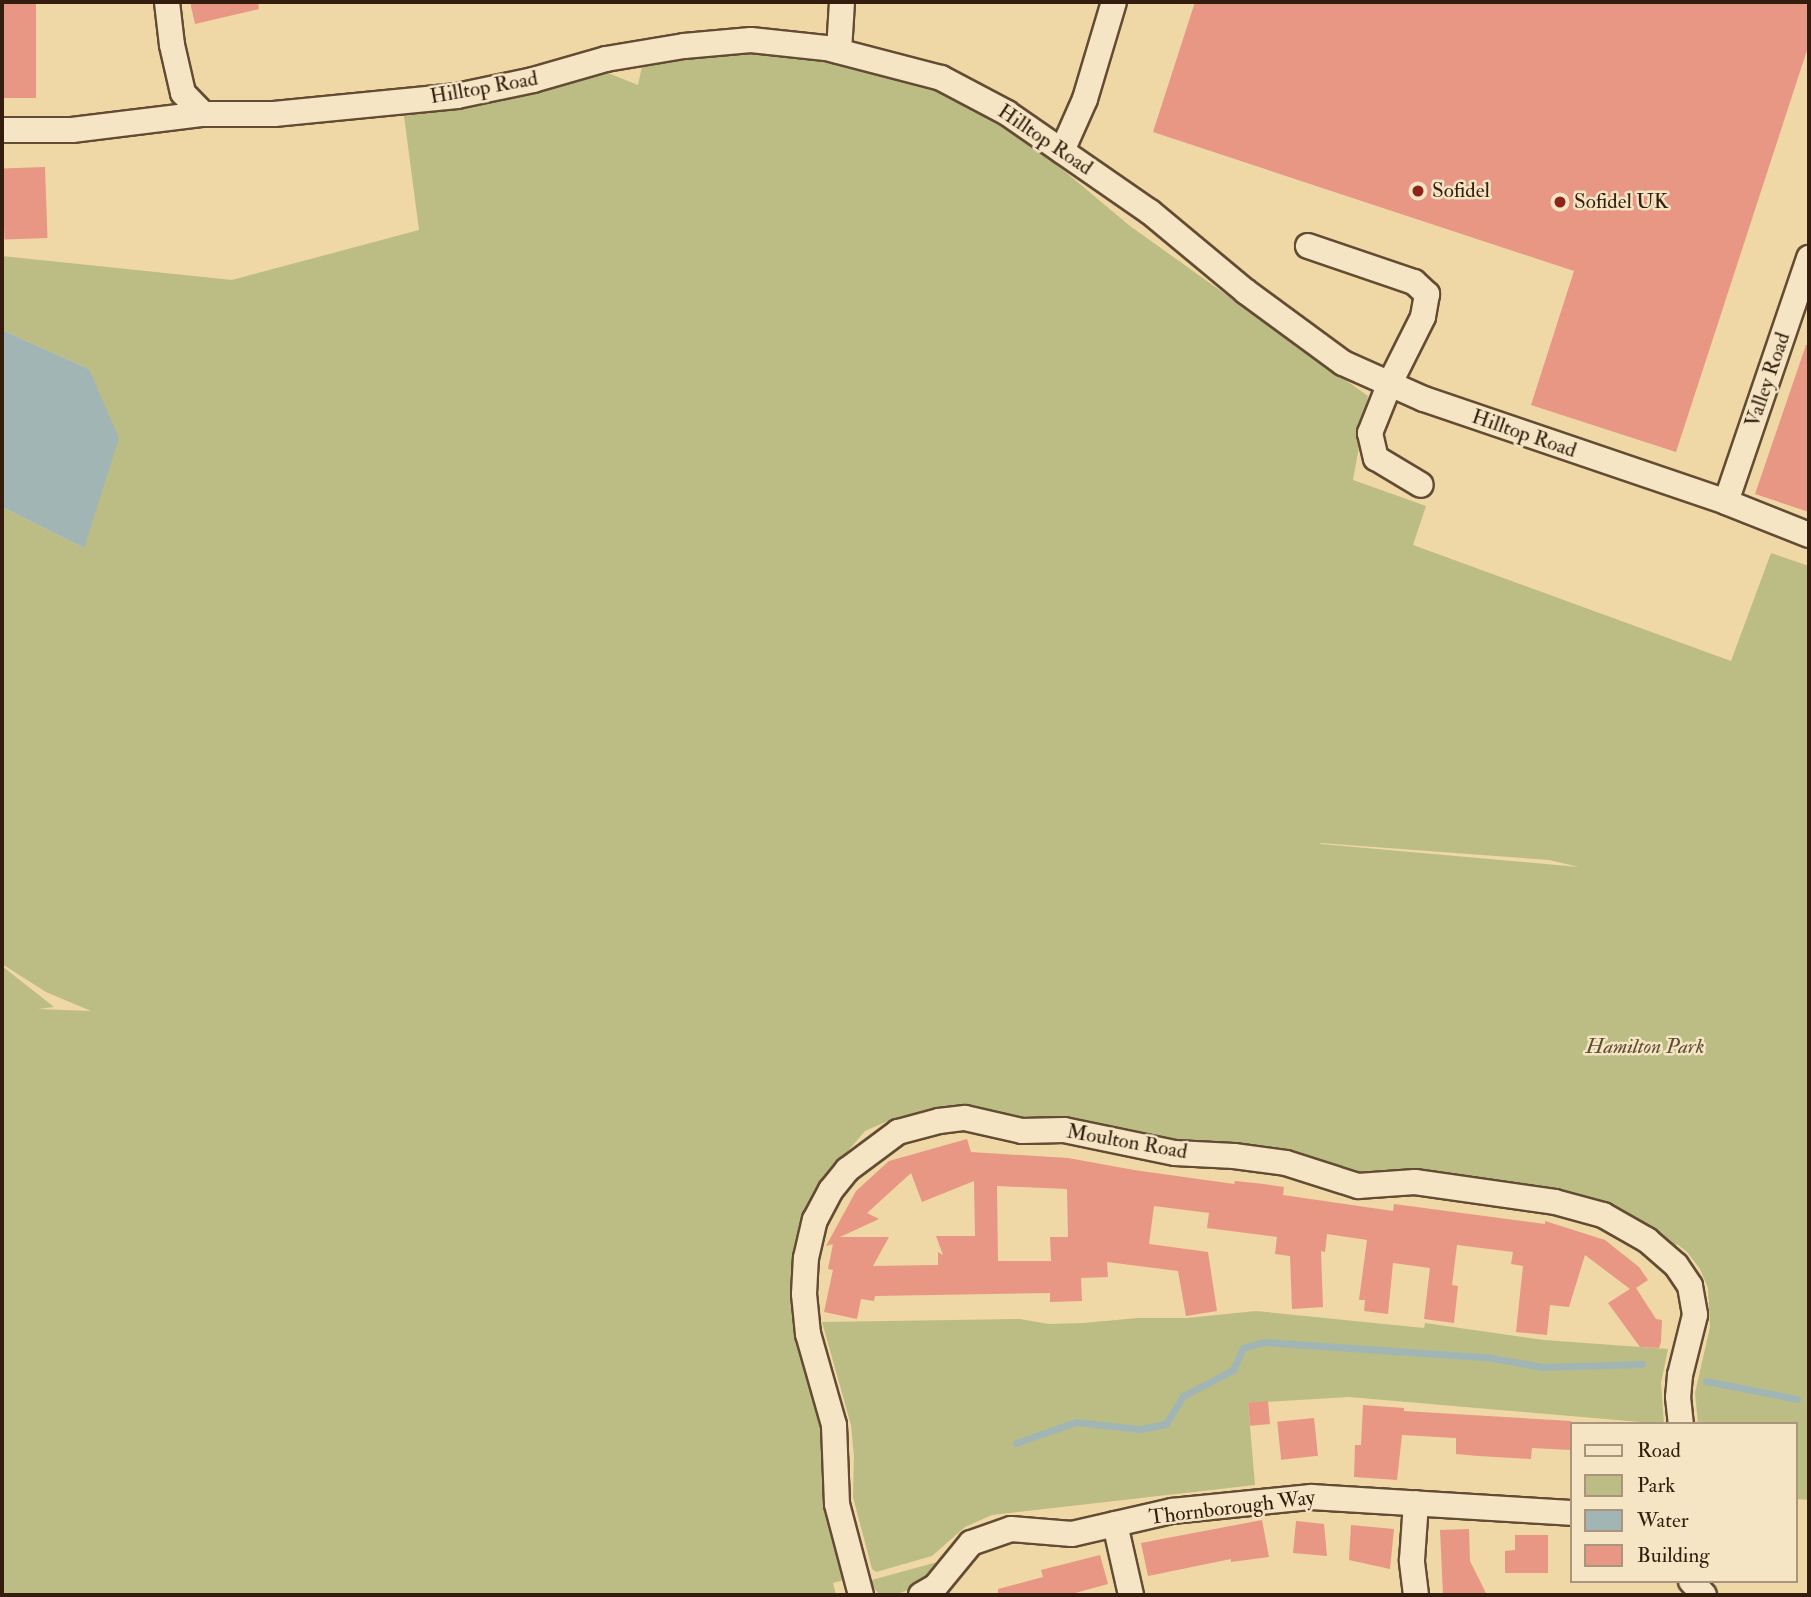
<!DOCTYPE html>
<style>
body{margin:0}
#map{position:relative;width:1811px;height:1597px;overflow:hidden;background:#efd7a6;font-family:"IM FELL Double Pica",serif}
div>[style]{position:absolute}
.green>*{inset:0;background:#bcbd84}
.water>*{inset:0;background:#a1b6b4}
.stream>*{height:7px;margin:-3.5px;padding:0 3.5px;transform-origin:3.5px;border-radius:3.5px;background:#a1b6b4}
.building>*{inset:0;background:#e79783;transform-origin:0 0}
.roads{filter:drop-shadow(2px 0 #634c33) drop-shadow(-2px 0 #634c33) drop-shadow(0 2px #634c33) drop-shadow(0 -2px #634c33)}
.minor>*{height:24px;margin:-12px;padding:0 12px;transform-origin:12px;border-radius:12px;background:#f5e5c5}
.dots>*{width:19px;height:19px;translate:-50% -50%;box-sizing:border-box;border:4px solid #f5e5c5;border-radius:50%}
span{translate:-50% -50%;white-space:nowrap;text-align:center;line-height:1.15;-webkit-text-stroke:5px #f5e5c5;paint-order:stroke}
.street-label{font-size:21px;color:#341d0d}
.poi-label{font-size:21px;color:#341d0d}
.left{translate:0 -50%;text-align:left}
.park-label{font-size:21px;color:#5d4d31;font-style:italic}
.frame{position:absolute;inset:0;border:4px solid #341d0d;pointer-events:none}
.legend{position:absolute;left:1570px;top:1422px;width:228px;height:161px;box-sizing:border-box;background:#f5e5c5;border:2px solid #a8957b;margin:0;padding:9px 12px;list-style:none;font-size:21px;color:#341d0d}
.legend li{display:flex;align-items:center;gap:14px;height:35px}
.legend b{width:35px;border:2px solid #a8957b}
</style>
<div id="map">
<div class="green">
<i style="clip-path:polygon(evenodd,775px 43px,975px 96px,1130px 226px,1368px 396px,1353px 480px,1426px 506px,1413px 545px,1731px 661px,1771px 553px,1809px 566px,1809px 1500px,1795px 1499px,1795px 1424px,1698px 1424px,1695px 1393px,1710px 1327px,1708px 1288px,1700px 1269px,1687px 1252px,1677px 1244px,1673px 1249px,1650px 1229px,1364px 1176px,1304px 1156px,892px 1125px,890px 1120px,865px 1131px,830px 1172px,802px 1223px,793px 1272px,792px 1311px,824px 1426px,847px 1579px,833px 1583px,836px 1595px,2px 1595px,2px 966px,54px 1007px,38px 1009px,91px 1011px,46px 992px,2px 964px,2px 507px,84px 548px,89px 369px,2px 330px,2px 256px,232px 280px,419px 230px,404px 116px,476px 92px,588px 65px,638px 85px,645px 53px,775px 43px,1320px 843px,1549px 860px,1579px 867px,1321px 844px,1320px 843px)"></i>
<i style="clip-path:polygon(1256px 1311px,1424px 1328px,1425px 1323px,1544px 1340px,1668px 1349px,1661px 1383px,1664px 1424px,1349px 1397px,1248px 1403px,1255px 1485px,992px 1515px,965px 1527px,932px 1556px,876px 1572px,872px 1569px,853px 1497px,854px 1457px,851px 1425px,822px 1322px,1020px 1319px,1049px 1324px,1083px 1323px,1138px 1318px,1187px 1318px)"></i>
<i style="clip-path:polygon(941px 1561px,935px 1571px,911px 1589px,894px 1595px,879px 1594px,868px 1581px)"></i>
</div>
<div class="water">
<i style="clip-path:polygon(2px 330px,89px 369px,119px 438px,84px 548px,2px 507px)"></i>
</div>
<div class="stream">
<i style="left:1706px;top:1381px;width:93px;rotate:11.2deg"></i>
<i style="left:1016px;top:1443px;width:64px;rotate:-19.3deg"></i>
<i style="left:1076px;top:1422px;width:64px;rotate:6.2deg"></i>
<i style="left:1140px;top:1429px;width:26px;rotate:-11deg"></i>
<i style="left:1166px;top:1424px;width:33px;rotate:-59deg"></i>
<i style="left:1183px;top:1396px;width:56px;rotate:-27.5deg"></i>
<i style="left:1233px;top:1370px;width:24px;rotate:-66deg"></i>
<i style="left:1243px;top:1348px;width:22px;rotate:-16deg"></i>
<i style="left:1264px;top:1342px;width:223px;rotate:3.9deg"></i>
<i style="left:1486px;top:1357px;width:57px;rotate:10.1deg"></i>
<i style="left:1542px;top:1367px;width:100px;rotate:-1.7deg"></i>
</div>
<div class="building">
<i style="left:2px;top:2px;width:34px;height:96px"></i>
<i style="clip-path:polygon(190px 2px,258px 2px,259px 9px,195px 24px)"></i>
<i style="clip-path:polygon(1195px 2px,1798px 2px,1809px 5px,1809px 44px,1676px 452px,1531px 405px,1574px 271px,1153px 132px)"></i>
<i style="left:45px;top:167px;width:71px;height:43px;rotate:88deg"></i>
<i style="clip-path:polygon(1806px 345px,1809px 345px,1809px 512px,1755px 494px)"></i>
<i style="clip-path:polygon(evenodd,967px 1139px,971px 1152px,1068px 1158px,1134px 1170px,1234px 1184px,1235px 1181px,1264px 1184px,1284px 1187px,1283px 1195px,1393px 1211px,1394px 1204px,1545px 1224px,1545px 1221px,1605px 1240px,1639px 1267px,1648px 1280px,1636px 1288px,1656px 1319px,1662px 1320px,1661px 1342px,1659px 1348px,1640px 1347px,1608px 1303px,1630px 1289px,1585px 1255px,1569px 1307px,1550px 1305px,1547px 1335px,1516px 1332px,1523px 1266px,1511px 1264px,1513px 1252px,1457px 1245px,1452px 1285px,1458px 1286px,1454px 1323px,1424px 1319px,1430px 1268px,1393px 1263px,1388px 1314px,1364px 1311px,1365px 1300px,1359px 1300px,1367px 1240px,1327px 1234px,1325px 1252px,1321px 1251px,1323px 1307px,1292px 1309px,1290px 1256px,1275px 1254px,1277px 1237px,1207px 1228px,1209px 1213px,1154px 1206px,1149px 1244px,1208px 1252px,1217px 1311px,1186px 1316px,1178px 1271px,1107px 1262px,1108px 1277px,1081px 1278px,1082px 1301px,1050px 1302px,1050px 1293px,875px 1296px,874px 1301px,861px 1299px,857px 1319px,824px 1312px,833px 1270px,828px 1269px,833px 1244px,826px 1246px,856px 1191px,889px 1161px,967px 1139px,911px 1173px,922px 1202px,974px 1181px,975px 1236px,936px 1236px,943px 1255px,938px 1252px,938px 1265px,873px 1266px,889px 1237px,840px 1237px,879px 1219px,867px 1213px,911px 1173px,967px 1139px,997px 1186px,1067px 1189px,1068px 1237px,1050px 1237px,1051px 1261px,998px 1261px,997px 1186px)"></i>
<i style="left:1268px;top:1401px;width:23px;height:20px;rotate:85deg"></i>
<i style="clip-path:polygon(1363px 1405px,1404px 1408px,1404px 1411px,1571px 1421px,1571px 1450px,1532px 1448px,1531px 1459px,1478px 1456px,1456px 1454px,1456px 1438px,1402px 1435px,1397px 1480px,1354px 1477px,1355px 1445px,1361px 1445px)"></i>
<i style="left:1314px;top:1418px;width:38px;height:37px;rotate:84deg"></i>
<i style="clip-path:polygon(1262px 1520px,1269px 1557px,1231px 1562px,1231px 1559px,1148px 1576px,1141px 1543px)"></i>
<i style="clip-path:polygon(1296px 1521px,1324px 1524px,1327px 1556px,1293px 1553px)"></i>
<i style="clip-path:polygon(1351px 1525px,1394px 1529px,1390px 1569px,1349px 1560px)"></i>
<i style="clip-path:polygon(1469px 1529px,1470px 1561px,1487px 1595px,1443px 1595px,1440px 1530px)"></i>
<i style="clip-path:polygon(1515px 1535px,1548px 1535px,1548px 1573px,1505px 1573px,1505px 1551px,1515px 1550px)"></i>
<i style="clip-path:polygon(1100px 1555px,1108px 1584px,1068px 1595px,998px 1595px,998px 1589px,1043px 1577px,1041px 1570px)"></i>
</div>
<div class="roads">
<div class="minor">
<i style="left:167px;top:2px;width:43px;rotate:83.4deg"></i>
<i style="left:172px;top:45px;width:49px;rotate:77.1deg"></i>
<i style="left:183px;top:93px;width:29px;rotate:46deg"></i>
<i style="left:839px;top:51px;width:49px;rotate:-86.5deg"></i>
<i style="left:2px;top:130px;width:70px"></i>
<i style="left:72px;top:130px;width:132px;rotate:-7deg"></i>
<i style="left:203px;top:114px;width:71px"></i>
<i style="left:274px;top:114px;width:184px;rotate:-5.6deg"></i>
<i style="left:457px;top:96px;width:78px;rotate:-11.9deg"></i>
<i style="left:533px;top:80px;width:76px;rotate:-16deg"></i>
<i style="left:606px;top:59px;width:79px;rotate:-9.5deg"></i>
<i style="left:684px;top:46px;width:67px;rotate:-5.1deg"></i>
<i style="left:751px;top:40px;width:75px;rotate:6.1deg"></i>
<i style="left:826px;top:48px;width:119px;rotate:14.6deg"></i>
<i style="left:941px;top:78px;width:75px;rotate:27.9deg"></i>
<i style="left:1007px;top:113px;width:174px;rotate:34.7deg"></i>
<i style="left:1150px;top:212px;width:124px;rotate:39.7deg"></i>
<i style="left:1245px;top:291px;width:122px;rotate:36.3deg"></i>
<i style="left:1343px;top:363px;width:89px;rotate:24deg"></i>
<i style="left:1424px;top:399px;width:319px;rotate:18.8deg"></i>
<i style="left:1726px;top:502px;width:89px;rotate:21.7deg"></i>
<i style="left:1062px;top:151px;width:57px;rotate:-66.1deg"></i>
<i style="left:1085px;top:99px;width:101px;rotate:-73.4deg"></i>
<i style="left:1308px;top:246px;width:112px;rotate:18.8deg"></i>
<i style="left:1414px;top:282px;width:18px;rotate:43deg"></i>
<i style="left:1427px;top:294px;width:23px;rotate:100deg"></i>
<i style="left:1423px;top:317px;width:74px;rotate:116.6deg"></i>
<i style="left:1390px;top:383px;width:54px;rotate:111.8deg"></i>
<i style="left:1370px;top:433px;width:26px;rotate:77deg"></i>
<i style="left:1376px;top:458px;width:52px;rotate:31deg"></i>
<i style="left:1726px;top:502px;width:258px;rotate:-71.2deg"></i>
<i style="left:1115px;top:1524px;width:73px;rotate:77.3deg"></i>
<i style="left:1691px;top:1581px;width:19px;rotate:47deg"></i>
<i style="left:861px;top:1595px;width:94px;rotate:-104.8deg"></i>
<i style="left:837px;top:1504px;width:79px;rotate:-92.2deg"></i>
<i style="left:834px;top:1425px;width:95px;rotate:-105.9deg"></i>
<i style="left:808px;top:1334px;width:40px;rotate:-95.7deg"></i>
<i style="left:804px;top:1294px;width:36px;rotate:-87deg"></i>
<i style="left:806px;top:1258px;width:39px;rotate:-77deg"></i>
<i style="left:815px;top:1220px;width:34px;rotate:-62deg"></i>
<i style="left:831px;top:1190px;width:26px;rotate:-51deg"></i>
<i style="left:847px;top:1170px;width:64px;rotate:-36.7deg"></i>
<i style="left:898px;top:1132px;width:42px;rotate:-15deg"></i>
<i style="left:939px;top:1121px;width:26px;rotate:-7deg"></i>
<i style="left:965px;top:1118px;width:58px;rotate:12.8deg"></i>
<i style="left:1022px;top:1131px;width:42px;rotate:-1.4deg"></i>
<i style="left:1064px;top:1130px;width:113px;rotate:11.7deg"></i>
<i style="left:1175px;top:1153px;width:59px;rotate:2.9deg"></i>
<i style="left:1234px;top:1156px;width:52px;rotate:7.7deg"></i>
<i style="left:1286px;top:1163px;width:76px;rotate:17.7deg"></i>
<i style="left:1358px;top:1186px;width:57px;rotate:-4deg"></i>
<i style="left:1415px;top:1182px;width:141px;rotate:8.1deg"></i>
<i style="left:1555px;top:1202px;width:50px;rotate:15.2deg"></i>
<i style="left:1603px;top:1215px;width:51px;rotate:29.6deg"></i>
<i style="left:1647px;top:1240px;width:38px;rotate:41deg"></i>
<i style="left:1676px;top:1265px;width:25px;rotate:56deg"></i>
<i style="left:1690px;top:1286px;width:29px;rotate:80deg"></i>
<i style="left:1695px;top:1315px;width:62px;rotate:104deg"></i>
<i style="left:1680px;top:1375px;width:22px;rotate:95deg"></i>
<i style="left:1678px;top:1397px;width:27px;rotate:84deg"></i>
<i style="left:921px;top:1595px;width:16px;rotate:-30deg"></i>
<i style="left:935px;top:1587px;width:57px;rotate:-50.7deg"></i>
<i style="left:971px;top:1543px;width:42px;rotate:-19.3deg"></i>
<i style="left:1011px;top:1529px;width:61px;rotate:4.7deg"></i>
<i style="left:1072px;top:1534px;width:103px;rotate:-13deg"></i>
<i style="left:1172px;top:1511px;width:140px;rotate:-5.8deg"></i>
<i style="left:1311px;top:1497px;width:260px;rotate:3.5deg"></i>
<i style="left:1416px;top:1595px;width:35px;rotate:-97deg"></i>
<i style="left:1412px;top:1560px;width:57px;rotate:-86deg"></i>
</div>
</div>
<div class="dots">
<i style="left:1418px;top:191px;background:#8f2418"></i>
<i style="left:1560px;top:202px;background:#8f2418"></i>
</div>
<div class="street-label">
<span style="left:484px;top:88px;rotate:-10deg">Hilltop Road</span>
<span style="left:1045px;top:140px;rotate:34deg">Hilltop Road</span>
<span style="left:1768px;top:380px;rotate:-71deg">Valley Road</span>
<span style="left:1524px;top:434px;rotate:19deg">Hilltop Road</span>
<span style="left:1127px;top:1142px;rotate:10deg">Moulton Road</span>
<span style="left:1232px;top:1508px;rotate:-7deg">Thornborough Way</span>
</div>
<div class="poi-label">
<span class="left" style="left:1432px;top:191px">Sofidel</span>
<span class="left" style="left:1574px;top:202px">Sofidel UK</span>
</div>
<div class="park-label">
<span style="left:1645px;top:1047px">Hamilton Park</span>
</div>
<div class="frame"></div>
<ul class="legend">
<li><b style="height:9px;background:#f5e5c5"></b>Road</li>
<li><b style="height:19px;background:#bcbd84"></b>Park</li>
<li><b style="height:19px;background:#a1b6b4"></b>Water</li>
<li><b style="height:19px;background:#e79783"></b>Building</li>
</ul>
</div>
